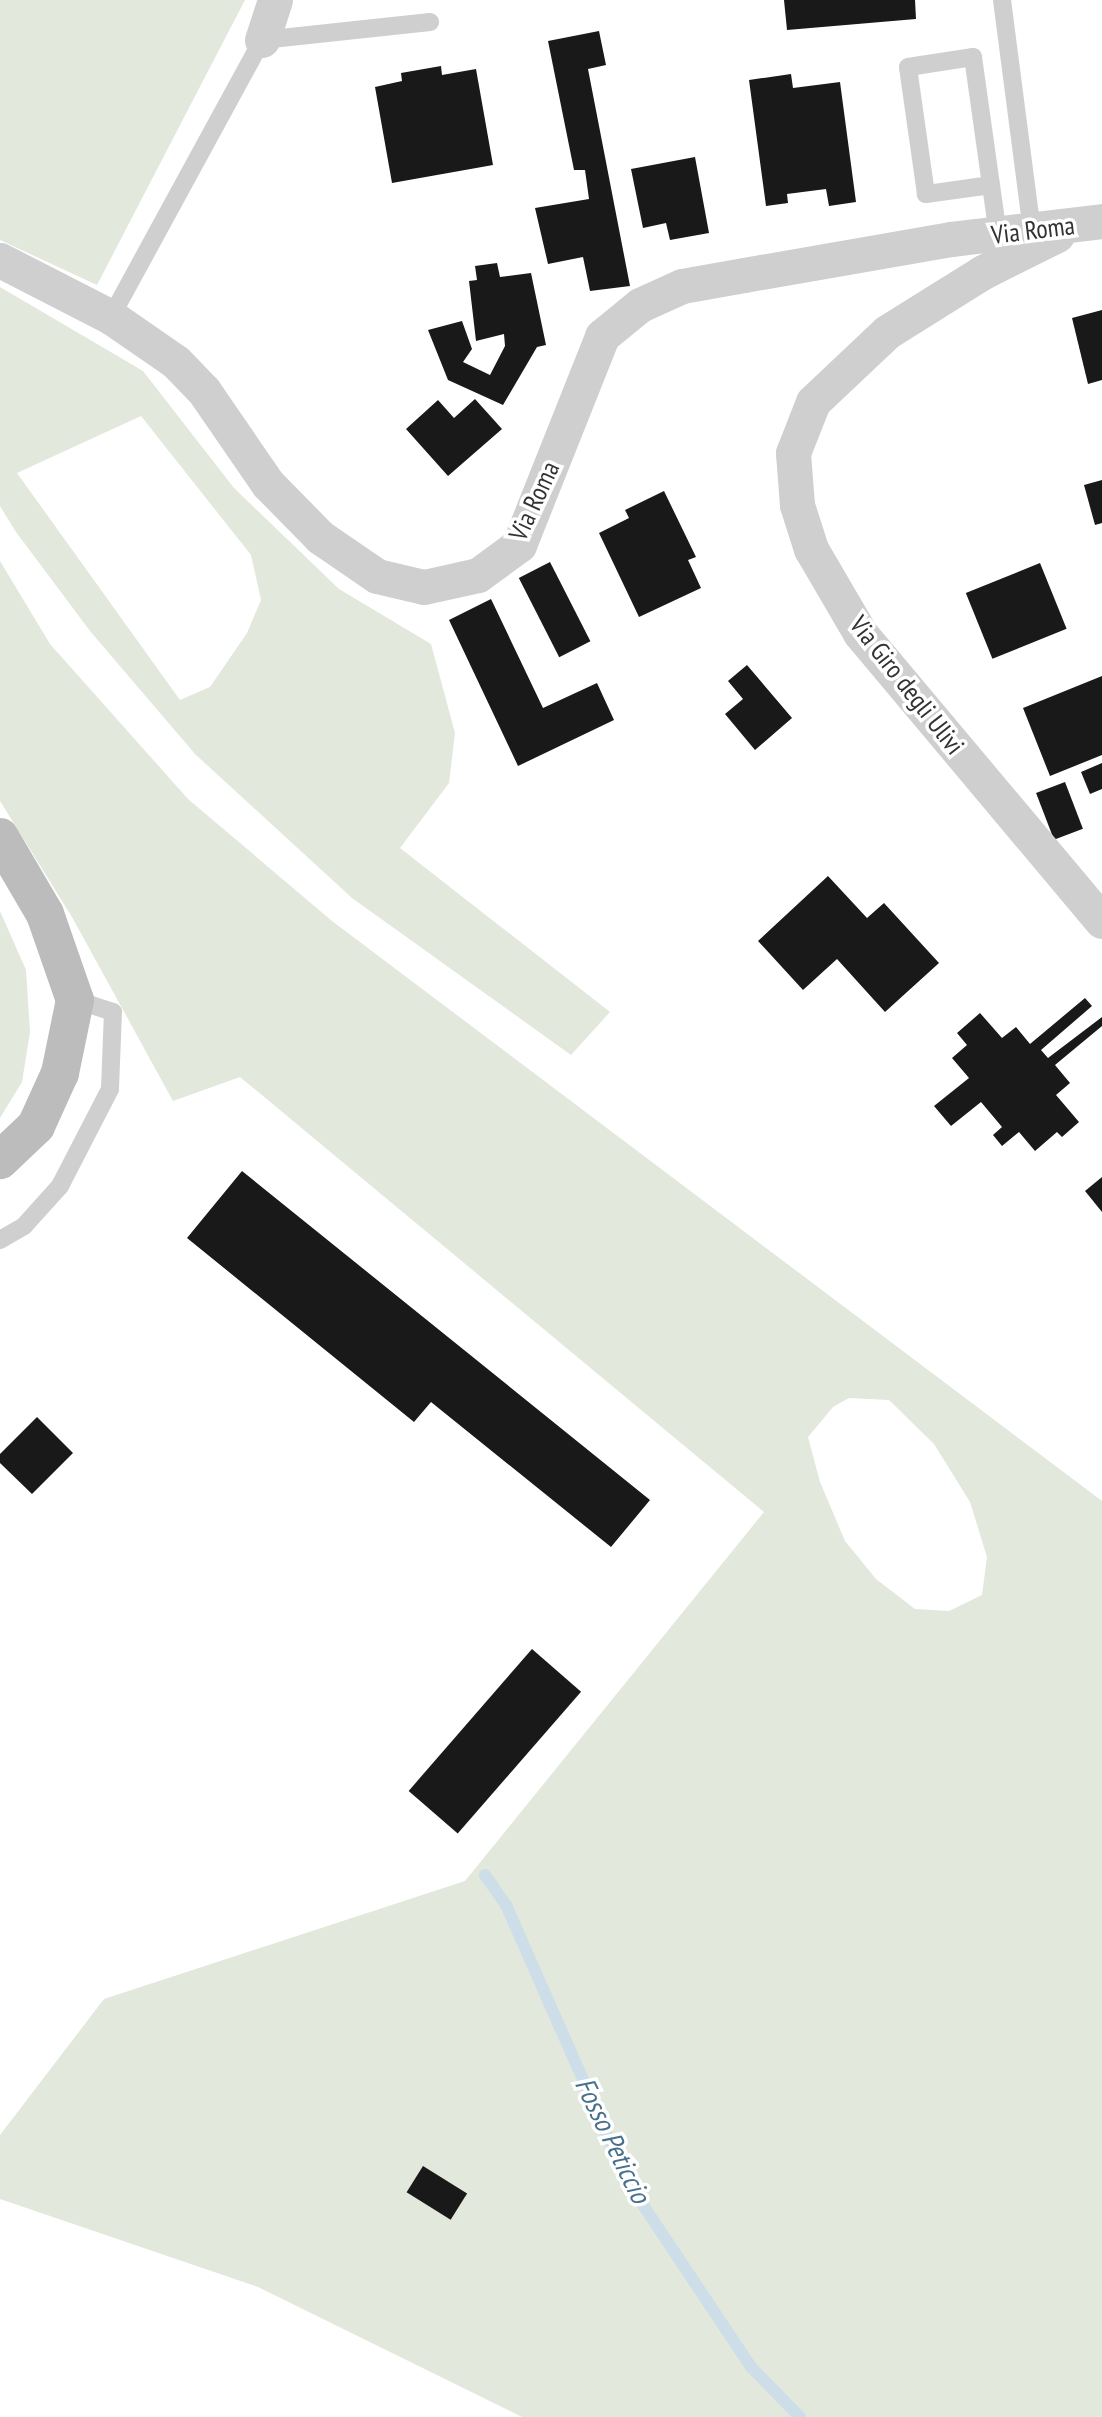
<!DOCTYPE html>
<style>
body{margin:0}
#map{position:relative;width:1102px;height:2417px;overflow:hidden;background:#fff;font-family:"PT Sans Narrow",sans-serif}
div>[style]{position:absolute}
.green>*{inset:0;background:#e2e8dc}
.stream>*{height:12px;margin:-6px;padding:0 6px;transform-origin:6px;border-radius:6px;background:#cedee8}
.building>*{inset:0;background:#191919;transform-origin:0 0}
.service>*{height:18px;margin:-9px;padding:0 9px;transform-origin:9px;border-radius:9px;background:#cfcfcf}
.minor>*{height:35px;margin:-17.5px;padding:0 17.5px;transform-origin:17.5px;border-radius:17.5px;background:#cfcfcf}
.secondary>*{height:38px;margin:-19px;padding:0 19px;transform-origin:19px;border-radius:19px;background:#bcbcbc}
span{translate:-50% -50%;white-space:nowrap;text-align:center;line-height:1.15;-webkit-text-stroke:7px #fff;paint-order:stroke}
.street-label{font-size:26px;color:#323232}
.water-label{font-size:28px;color:#49708c;font-style:italic}
</style>
<div id="map">
<div class="green">
<i style="clip-path:polygon(0 0,245px 0,97px 285px,0 240px)"></i>
<i style="clip-path:polygon(evenodd,0 287px,143px 371px,234px 488px,339px 589px,431px 644px,455px 733px,449px 783px,400px 848px,610px 1012px,571px 1055px,352px 898px,195px 754px,90px 631px,16px 532px,0 506px,0 287px,141px 416px,251px 555px,261px 600px,247px 633px,210px 687px,180px 700px,17px 473px,141px 416px)"></i>
<i style="clip-path:polygon(evenodd,0 561px,50px 644px,188px 799px,332px 921px,1102px 1501px,1102px 2417px,522px 2417px,258px 2287px,0 2199px,0 2135px,104px 1999px,465px 1881px,764px 1512px,240px 1077px,173px 1101px,72px 917px,0 801px,0 561px,849px 1398px,889px 1400px,934px 1444px,970px 1502px,987px 1557px,982px 1595px,949px 1611px,915px 1609px,876px 1579px,845px 1541px,820px 1482px,808px 1437px,833px 1407px,849px 1398px)"></i>
<i style="clip-path:polygon(0 911px,26px 970px,30px 1032px,22px 1082px,0 1118px)"></i>
</div>
<div class="stream">
<i style="left:485px;top:1875px;width:37px;rotate:55deg"></i>
<i style="left:506px;top:1905px;width:305px;rotate:66.2deg"></i>
<i style="left:629px;top:2184px;width:220px;rotate:56.3deg"></i>
<i style="left:751px;top:2367px;width:70px;rotate:45.6deg"></i>
</div>
<div class="building">
<i style="clip-path:polygon(784px 0,915px 0,916px 19px,787px 30px)"></i>
<i style="clip-path:polygon(599px 31px,606px 65px,588px 69px,630px 286px,590px 291px,583px 257px,548px 264px,535px 208px,589px 199px,585px 170px,574px 170px,548px 41px)"></i>
<i style="clip-path:polygon(441px 66px,442px 75px,476px 69px,493px 165px,392px 183px,375px 87px,402px 81px,401px 73px)"></i>
<i style="clip-path:polygon(791px 74px,793px 88px,840px 82px,856px 202px,829px 206px,826px 189px,787px 194px,788px 203px,766px 206px,749px 80px)"></i>
<i style="clip-path:polygon(695px 157px,709px 233px,670px 240px,666px 223px,643px 228px,631px 169px)"></i>
<i style="clip-path:polygon(497px 263px,500px 277px,531px 273px,546px 345px,537px 347px,503px 405px,448px 380px,428px 330px,462px 321px,472px 349px,463px 362px,490px 375px,505px 346px,504px 334px,476px 341px,469px 281px,477px 280px,475px 266px)"></i>
<i style="clip-path:polygon(1102px 310px,1102px 380px,1088px 384px,1072px 318px)"></i>
<i style="clip-path:polygon(475px 399px,502px 429px,448px 476px,406px 429px,438px 400px,454px 418px)"></i>
<i style="clip-path:polygon(1102px 480px,1102px 523px,1095px 525px,1084px 485px)"></i>
<i style="clip-path:polygon(664px 491px,696px 557px,688px 560px,701px 588px,639px 617px,599px 533px,629px 518px,625px 510px)"></i>
<i style="left:550px;top:562px;width:89px;height:35px;rotate:63deg"></i>
<i style="left:1040px;top:563px;width:71px;height:80px;rotate:68deg"></i>
<i style="clip-path:polygon(491px 599px,543px 708px,597px 683px,614px 720px,518px 766px,449px 620px)"></i>
<i style="clip-path:polygon(747px 665px,792px 718px,755px 750px,725px 714px,743px 699px,728px 681px)"></i>
<i style="clip-path:polygon(1102px 676px,1102px 755px,1050px 776px,1023px 708px)"></i>
<i style="clip-path:polygon(1102px 763px,1102px 789px,1090px 794px,1081px 772px)"></i>
<i style="left:1065px;top:782px;width:50px;height:31px;rotate:69deg"></i>
<i style="clip-path:polygon(828px 876px,867px 918px,884px 903px,939px 963px,885px 1012px,837px 959px,803px 990px,758px 941px)"></i>
<i style="clip-path:polygon(1085px 998px,1092px 1006px,1041px 1050px,1048px 1058px,1102px 1017px,1102px 1026px,1055px 1065px,1070px 1083px,1056px 1095px,1079px 1122px,1062px 1137px,1057px 1132px,1035px 1151px,1019px 1132px,1002px 1146px,993px 1135px,1002px 1127px,981px 1102px,951px 1126px,934px 1106px,969px 1078px,952px 1058px,967px 1045px,957px 1033px,980px 1013px,1002px 1038px,1016px 1027px,1030px 1044px)"></i>
<i style="clip-path:polygon(242px 1171px,650px 1500px,611px 1547px,431px 1402px,414px 1422px,187px 1238px)"></i>
<i style="clip-path:polygon(1102px 1177px,1102px 1212px,1085px 1191px)"></i>
<i style="clip-path:polygon(37px 1417px,73px 1453px,32px 1494px,0 1463px,0 1454px)"></i>
<i style="left:532px;top:1649px;width:65px;height:188px;rotate:41deg"></i>
<i style="left:423px;top:2166px;width:52px;height:31px;rotate:32deg"></i>
</div>
<div class="service">
<i style="left:1002px;top:0;width:232px;rotate:82.6deg"></i>
<i style="left:991px;top:185px;width:66px;rotate:172.1deg"></i>
<i style="left:926px;top:194px;width:128px;rotate:-98.1deg"></i>
<i style="left:908px;top:67px;width:66px;rotate:-8.7deg"></i>
<i style="left:973px;top:57px;width:179px;rotate:82deg"></i>
<i style="left:111px;top:317px;width:315px;rotate:-61.4deg"></i>
<i style="left:262px;top:40px;width:169px;rotate:-6.1deg"></i>
<i style="left:0;top:1240px;width:28px;rotate:-30deg"></i>
<i style="left:24px;top:1226px;width:54px;rotate:-48deg"></i>
<i style="left:60px;top:1186px;width:109px;rotate:-62.7deg"></i>
<i style="left:110px;top:1089px;width:77px;rotate:-87.8deg"></i>
<i style="left:113px;top:1012px;width:40px;rotate:-162deg"></i>
</div>
<div class="minor">
<i style="left:262px;top:40px;width:42px;rotate:-72deg"></i>
<i style="left:1057px;top:235px;width:83px;rotate:153.4deg"></i>
<i style="left:983px;top:272px;width:113px;rotate:148deg"></i>
<i style="left:887px;top:332px;width:102px;rotate:136.6deg"></i>
<i style="left:813px;top:402px;width:55px;rotate:111.4deg"></i>
<i style="left:793px;top:453px;width:52px;rotate:85.6deg"></i>
<i style="left:797px;top:505px;width:46px;rotate:72.3deg"></i>
<i style="left:811px;top:549px;width:97px;rotate:59.7deg"></i>
<i style="left:860px;top:633px;width:376px;rotate:50deg"></i>
<i style="left:0;top:260px;width:125px;rotate:27.2deg"></i>
<i style="left:111px;top:317px;width:79px;rotate:34.7deg"></i>
<i style="left:176px;top:362px;width:40px;rotate:46deg"></i>
<i style="left:204px;top:391px;width:113px;rotate:55.5deg"></i>
<i style="left:268px;top:484px;width:74px;rotate:45.5deg"></i>
<i style="left:320px;top:537px;width:69px;rotate:34.4deg"></i>
<i style="left:377px;top:576px;width:48px;rotate:13.2deg"></i>
<i style="left:424px;top:587px;width:55px;rotate:-12.5deg"></i>
<i style="left:478px;top:575px;width:51px;rotate:-36.2deg"></i>
<i style="left:519px;top:545px;width:225px;rotate:-68.3deg"></i>
<i style="left:602px;top:336px;width:49px;rotate:-39.2deg"></i>
<i style="left:640px;top:305px;width:46px;rotate:-24.3deg"></i>
<i style="left:682px;top:286px;width:63px;rotate:-10.1deg"></i>
<i style="left:744px;top:275px;width:210px;rotate:-9.9deg"></i>
<i style="left:951px;top:239px;width:152px;rotate:-6.8deg"></i>
</div>
<div class="secondary">
<i style="left:0;top:837px;width:89px;rotate:59.7deg"></i>
<i style="left:45px;top:914px;width:91px;rotate:70.8deg"></i>
<i style="left:75px;top:1000px;width:75px;rotate:101.6deg"></i>
<i style="left:60px;top:1073px;width:58px;rotate:114.4deg"></i>
<i style="left:36px;top:1126px;width:50px;rotate:136.6deg"></i>
</div>
<div class="street-label">
<span style="left:1033px;top:230px;rotate:-7deg">Via Roma</span>
<span style="left:534px;top:501px;rotate:-65deg">Via Roma</span>
<span style="left:907px;top:685px;rotate:52deg">Via Giro degli Ulivi</span>
</div>
<div class="water-label">
<span style="left:613px;top:2140px;rotate:64deg">Fosso Peticcio</span>
</div>
</div>
